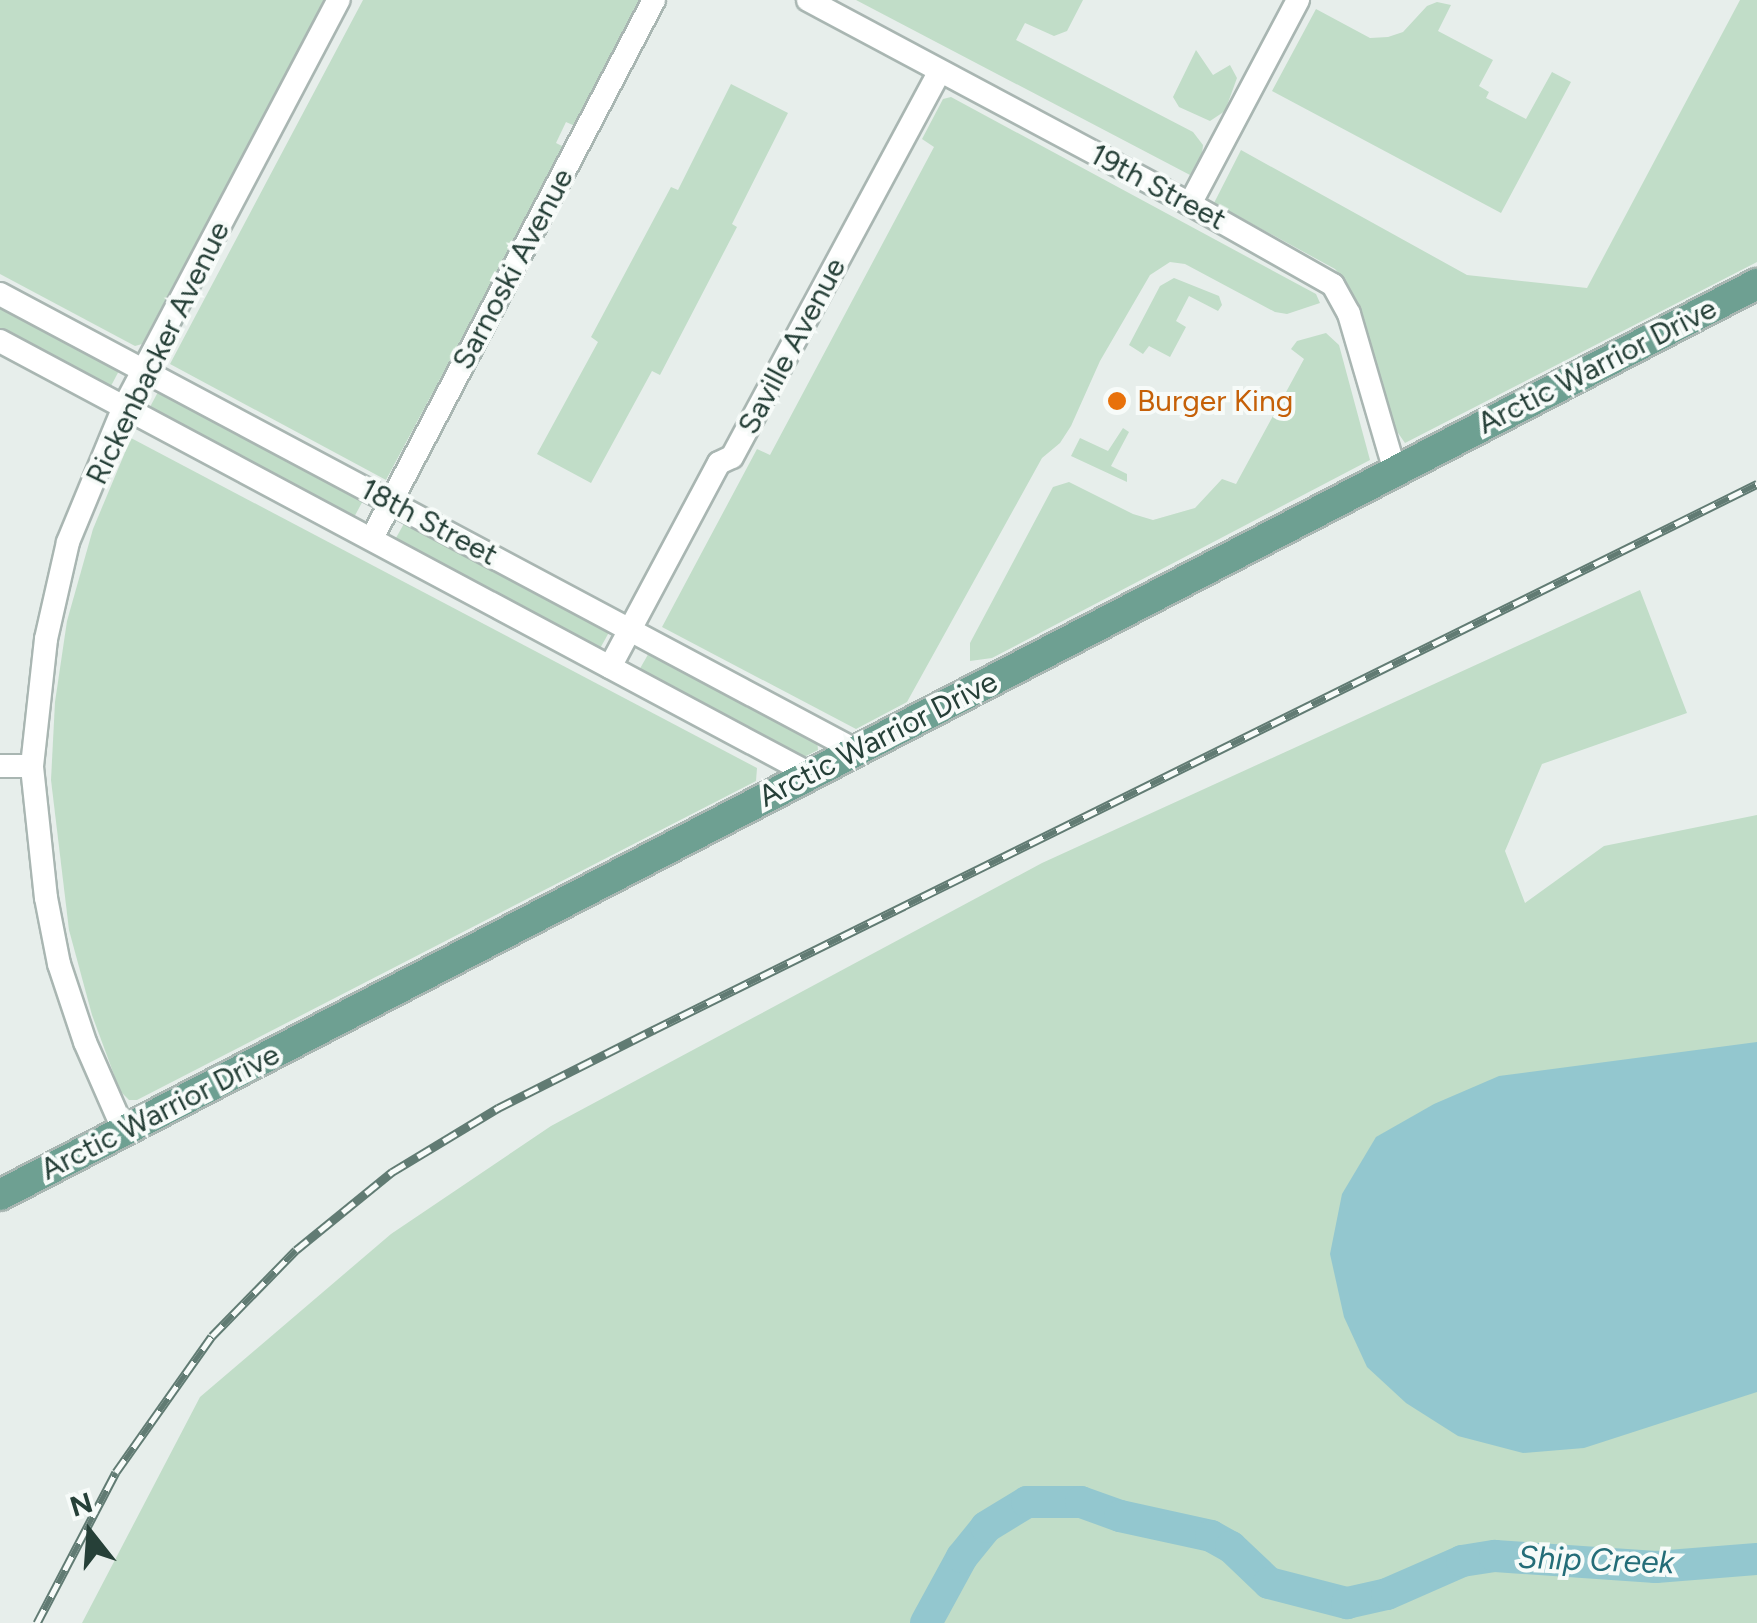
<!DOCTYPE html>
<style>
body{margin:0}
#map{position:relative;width:1757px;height:1623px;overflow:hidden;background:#e7eeeb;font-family:Figtree,sans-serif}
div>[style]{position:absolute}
.green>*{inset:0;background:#c1ddc8;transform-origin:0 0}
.water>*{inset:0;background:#93c7cf}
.river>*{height:32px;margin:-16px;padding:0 16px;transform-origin:16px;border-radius:16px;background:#93c7cf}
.roads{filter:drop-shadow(2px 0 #a9b6b2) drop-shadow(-2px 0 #a9b6b2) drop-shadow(0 2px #a9b6b2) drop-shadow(0 -2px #a9b6b2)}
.minor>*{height:22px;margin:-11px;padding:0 11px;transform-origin:11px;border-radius:11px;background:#fff}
.primary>*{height:30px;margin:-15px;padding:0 15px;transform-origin:15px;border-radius:15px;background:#6ea092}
.rail>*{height:9px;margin-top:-4.5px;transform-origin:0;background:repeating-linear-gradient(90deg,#f7fbf9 0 15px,#617b73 0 30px);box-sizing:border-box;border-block:2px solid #617b73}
.dots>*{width:28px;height:28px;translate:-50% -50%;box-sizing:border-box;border:5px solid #f7fbf9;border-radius:50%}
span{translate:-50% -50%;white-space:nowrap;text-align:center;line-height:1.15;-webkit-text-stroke:8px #f7fbf9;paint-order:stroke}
.street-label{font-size:30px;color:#264038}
.food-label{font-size:30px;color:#c56008}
.left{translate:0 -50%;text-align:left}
.water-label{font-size:32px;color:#246d78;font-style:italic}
.north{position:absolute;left:40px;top:1483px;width:100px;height:100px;-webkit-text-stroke:8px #f7fbf9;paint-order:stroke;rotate:343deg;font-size:28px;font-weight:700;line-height:40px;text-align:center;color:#264038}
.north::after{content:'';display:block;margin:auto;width:35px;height:45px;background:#264038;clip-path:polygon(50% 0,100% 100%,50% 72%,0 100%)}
</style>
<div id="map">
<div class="green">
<i style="clip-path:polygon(0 0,325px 0,142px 344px,135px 346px,0 274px)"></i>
<i style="clip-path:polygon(363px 0,643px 0,575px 126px,566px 122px,556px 143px,564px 147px,386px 480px,170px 364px)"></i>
<i style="clip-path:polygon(856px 0,1083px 0,1067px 31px,1054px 36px,1025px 23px,1016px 40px,1193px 132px,1203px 145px,1202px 154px,1190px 175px)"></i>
<i style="clip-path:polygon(1740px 0,1757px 0,1757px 262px,1405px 443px,1396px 430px,1358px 305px,1347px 283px,1335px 269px,1214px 203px,1241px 150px,1467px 275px,1587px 288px)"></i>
<i style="clip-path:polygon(1437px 2px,1451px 5px,1438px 31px,1493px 60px,1479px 86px,1489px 92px,1486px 98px,1526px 119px,1552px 72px,1571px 82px,1501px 213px,1272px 91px,1316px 9px,1370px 38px,1388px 37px,1403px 32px,1427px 6px)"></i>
<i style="clip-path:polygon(1196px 50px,1213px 75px,1230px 65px,1237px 78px,1225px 111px,1210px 121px,1179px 107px,1173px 97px)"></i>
<i style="clip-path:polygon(731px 84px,788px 113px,732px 224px,737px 227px,660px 375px,652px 371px,591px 483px,537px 454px,598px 342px,591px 337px,671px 187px,678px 190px)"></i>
<i style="clip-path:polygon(951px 97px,1316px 294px,1320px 303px,1287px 314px,1275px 312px,1185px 264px,1170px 262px,1150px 275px,1100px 361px,1071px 426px,1060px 443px,1042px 458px,907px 702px,856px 729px,662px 627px,757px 449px,770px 455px,934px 147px,922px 139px,943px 99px)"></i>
<i style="clip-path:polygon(1174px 278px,1219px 296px,1222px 305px,1218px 311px,1189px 296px,1176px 321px,1186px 327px,1170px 357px,1149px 346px,1143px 354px,1129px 345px,1160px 286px)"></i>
<i style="left:0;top:305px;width:136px;height:27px;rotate:28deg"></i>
<i style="clip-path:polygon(1326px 333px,1339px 345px,1370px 460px,992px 658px,970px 661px,970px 643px,1053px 487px,1069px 482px,1133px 514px,1153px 520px,1195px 508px,1222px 479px,1236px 484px,1304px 359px,1291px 349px,1297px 341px)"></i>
<i style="left:159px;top:390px;width:232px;height:24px;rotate:28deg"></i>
<i style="clip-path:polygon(1123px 428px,1129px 432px,1111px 466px,1127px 474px,1127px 482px,1071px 456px,1080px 438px,1108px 451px)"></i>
<i style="clip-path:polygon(131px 438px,757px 768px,756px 781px,137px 1100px,129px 1100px,120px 1091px,92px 1015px,69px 930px,51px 780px,55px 702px,67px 621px,93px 529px)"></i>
<i style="left:406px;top:520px;width:232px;height:25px;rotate:29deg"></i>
<i style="clip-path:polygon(1640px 590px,1687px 713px,1542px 764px,1505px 851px,1525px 903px,1604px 846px,1757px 815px,1757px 1623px,82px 1623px,200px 1397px,391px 1234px,551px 1126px,1042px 863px)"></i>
<i style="clip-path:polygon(650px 651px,817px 740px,818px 750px,800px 759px,638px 672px)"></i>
</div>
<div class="water">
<i style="clip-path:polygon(1757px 1042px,1757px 1392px,1584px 1448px,1523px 1453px,1458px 1436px,1406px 1403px,1367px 1367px,1344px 1317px,1330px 1254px,1342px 1194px,1376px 1137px,1434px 1104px,1499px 1076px)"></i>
</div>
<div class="river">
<i style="left:926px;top:1623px;width:75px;rotate:-61.4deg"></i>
<i style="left:962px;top:1557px;width:38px;rotate:-51deg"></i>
<i style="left:986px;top:1527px;width:48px;rotate:-31.4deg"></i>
<i style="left:1027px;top:1502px;width:54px"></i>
<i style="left:1081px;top:1502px;width:41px;rotate:19.7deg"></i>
<i style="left:1120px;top:1516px;width:93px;rotate:12.4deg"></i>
<i style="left:1211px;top:1536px;width:23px;rotate:29deg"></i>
<i style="left:1231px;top:1547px;width:52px;rotate:43.5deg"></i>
<i style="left:1269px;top:1583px;width:81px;rotate:14.4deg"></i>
<i style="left:1347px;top:1603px;width:41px;rotate:-12.7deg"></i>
<i style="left:1387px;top:1594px;width:82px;rotate:-23.7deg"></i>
<i style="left:1462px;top:1561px;width:33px;rotate:-9deg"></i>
<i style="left:1495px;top:1556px;width:161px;rotate:3.9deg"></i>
<i style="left:1656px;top:1567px;width:101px;rotate:-4.5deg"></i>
</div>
<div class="roads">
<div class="minor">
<i style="left:808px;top:0;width:433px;rotate:28.1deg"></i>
<i style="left:1190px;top:204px;width:164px;rotate:29.5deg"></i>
<i style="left:1333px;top:285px;width:33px;rotate:61deg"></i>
<i style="left:1349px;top:314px;width:164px;rotate:73.7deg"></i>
<i style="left:1190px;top:204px;width:231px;rotate:-62.1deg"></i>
<i style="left:0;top:294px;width:971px;rotate:28.07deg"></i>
<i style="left:0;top:341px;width:918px;rotate:28.13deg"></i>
<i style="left:372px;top:538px;width:607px;rotate:-62.34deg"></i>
<i style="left:610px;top:667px;width:231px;rotate:-61.9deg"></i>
<i style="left:719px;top:463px;width:14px;rotate:-25deg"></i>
<i style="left:732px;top:457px;width:438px;rotate:-61.7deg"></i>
<i style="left:0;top:766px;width:32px"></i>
<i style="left:124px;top:1131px;width:97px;rotate:-113.7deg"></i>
<i style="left:85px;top:1042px;width:82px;rotate:-108.4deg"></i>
<i style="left:59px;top:964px;width:67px;rotate:-101.1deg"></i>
<i style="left:46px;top:898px;width:133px;rotate:-96.1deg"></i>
<i style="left:32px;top:766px;width:128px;rotate:-83.7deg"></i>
<i style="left:46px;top:639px;width:99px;rotate:-77.2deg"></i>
<i style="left:68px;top:542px;width:146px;rotate:-67.5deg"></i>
<i style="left:124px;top:407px;width:460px;rotate:-62.2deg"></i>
</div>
<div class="primary">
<i style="left:0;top:1195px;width:1979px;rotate:-27.41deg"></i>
</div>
</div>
<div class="rail">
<i style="left:37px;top:1623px;width:170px;rotate:-62.4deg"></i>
<i style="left:116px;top:1472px;width:166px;rotate:-54.8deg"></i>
<i style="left:212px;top:1336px;width:120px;rotate:-45.7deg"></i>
<i style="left:296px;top:1250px;width:124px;rotate:-39.1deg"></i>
<i style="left:392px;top:1172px;width:124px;rotate:-31.1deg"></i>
<i style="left:498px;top:1108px;width:174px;rotate:-26.7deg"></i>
<i style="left:653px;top:1030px;width:1232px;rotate:-26.32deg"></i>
</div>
<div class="dots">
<i style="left:1117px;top:401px;background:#e8710a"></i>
</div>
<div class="street-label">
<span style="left:1158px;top:187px;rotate:28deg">19th Street</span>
<span style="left:513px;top:269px;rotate:-62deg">Sarnoski Avenue</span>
<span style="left:792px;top:346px;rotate:-62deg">Saville Avenue</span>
<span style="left:158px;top:353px;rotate:-64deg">Rickenbacker Avenue</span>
<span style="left:1597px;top:366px;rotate:-27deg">Arctic Warrior Drive</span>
<span style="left:429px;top:522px;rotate:28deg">18th Street</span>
<span style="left:878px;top:739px;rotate:-27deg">Arctic Warrior Drive</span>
<span style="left:160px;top:1112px;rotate:-27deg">Arctic Warrior Drive</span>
</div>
<div class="food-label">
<span class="left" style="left:1137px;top:401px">Burger King</span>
</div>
<div class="water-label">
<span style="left:1596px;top:1560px;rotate:2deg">Ship Creek</span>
</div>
<div class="north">N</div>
</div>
